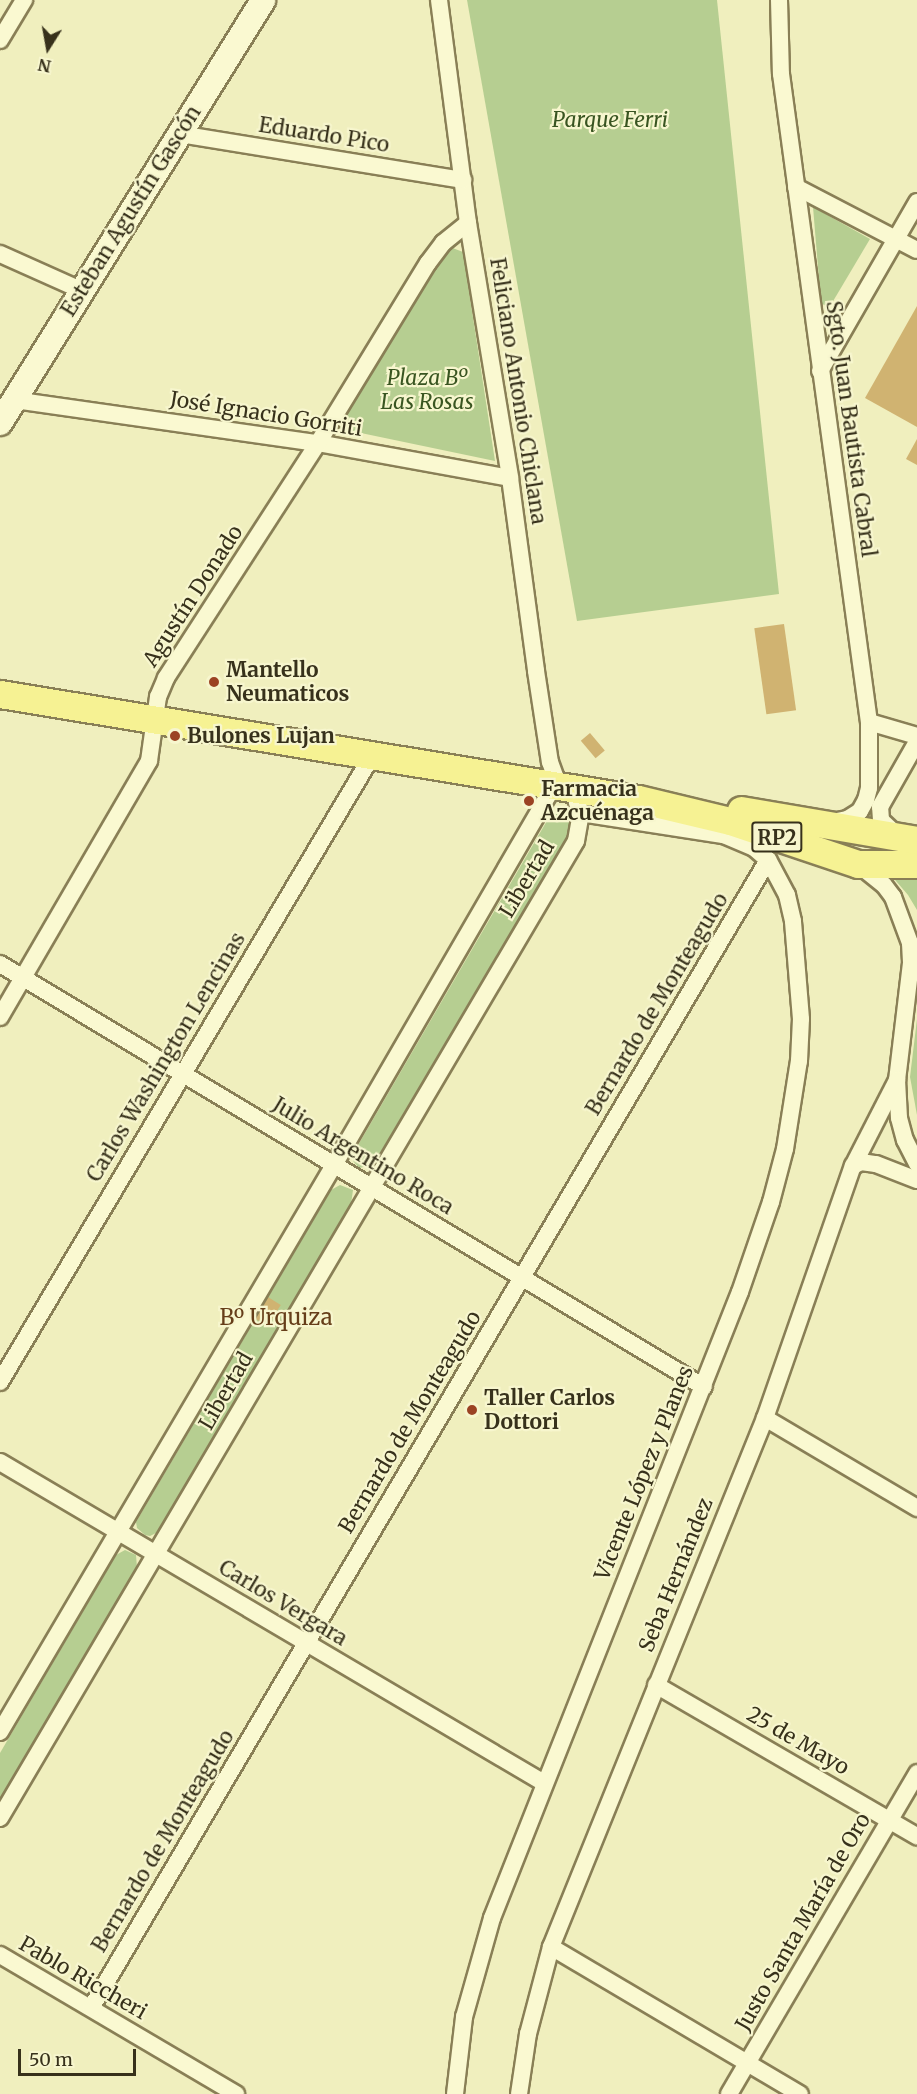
<!DOCTYPE html>
<meta charset="utf-8">
<style>
body{margin:0}
#map{position:relative;width:917px;height:2094px;overflow:hidden;background:#f0efbe;font-family:Merriweather,serif}
div>[style]{position:absolute}
.green>*{inset:0;background:#b6ce91}
.building>*{inset:0;background:#d0b371;transform-origin:0 0}
.roads{filter:drop-shadow(2px 0 #897f56) drop-shadow(-2px 0 #897f56) drop-shadow(0 2px #897f56) drop-shadow(0 -2px #897f56)}
.street>*{height:16px;margin:-8px;padding:0 8px;transform-origin:8px;border-radius:8px;background:#faf9d1}
.secondary>*{height:24px;margin:-12px;padding:0 12px;transform-origin:12px;border-radius:12px;background:#faf9d1}
.primary>*{height:27px;margin:-13.5px;padding:0 13.5px;transform-origin:13.5px;border-radius:13.5px;background:#f6f293}
.dots>*{width:16px;height:16px;translate:-50% -50%;box-sizing:border-box;border:3px solid #f7f6ce;border-radius:50%}
span{translate:-50% -50%;white-space:nowrap;text-align:center;line-height:1.15;-webkit-text-stroke:4.5px #f7f6ce;paint-order:stroke}
.shield-label span{padding:2px 4px;background:#f7f6ce;border:2px solid;border-radius:4px;-webkit-text-stroke-width:0}
.shield-label{font-size:20px;color:#37311b;font-weight:700}
.park-label{font-size:21px;color:#395521;font-style:italic}
.street-label{font-size:21px;color:#37311b}
.poi-label{font-size:21px;color:#37311b;font-weight:700}
.left{translate:0 -50%;text-align:left}
.neighbourhood-label{font-size:22px;color:#663e19}
.north{position:absolute;left:18px;top:18px;width:60px;height:60px;-webkit-text-stroke:4px #f7f6ce;paint-order:stroke;rotate:191deg;font-size:16px;font-weight:700;line-height:24px;text-align:center;color:#37311b}
.north::after{content:'';display:block;margin:auto;width:21px;height:27px;background:#37311b;clip-path:polygon(50% 0,100% 100%,50% 72%,0 100%)}
.scale{position:absolute;left:18px;top:2049px;width:118px;height:27px;box-sizing:border-box;border:3px solid #37311b;border-top:0;padding-left:8px;font-size:18px;line-height:21px;white-space:nowrap;color:#37311b;-webkit-text-stroke:4px #f7f6ce;paint-order:stroke}
</style>
<div id="map">
<div class="green">
<i style="clip-path:polygon(467px 0,717px 0,779px 594px,577px 621px)"></i>
<i style="clip-path:polygon(813px 207px,870px 239px,829px 308px,821px 303px)"></i>
<i style="clip-path:polygon(450px 247px,463px 252px,495px 461px,337px 428px)"></i>
<i style="clip-path:polygon(556px 813px,566px 813px,571px 819px,568px 836px,373px 1165px,359px 1168px,353px 1161px,354px 1152px,548px 819px)"></i>
<i style="clip-path:polygon(890px 874px,917px 874px,917px 910px,908px 895px)"></i>
<i style="clip-path:polygon(917px 1019px,917px 1115px,910px 1077px)"></i>
<i style="clip-path:polygon(340px 1185px,353px 1190px,351px 1204px,158px 1532px,150px 1536px,145px 1535px,137px 1528px,136px 1522px,331px 1190px)"></i>
<i style="clip-path:polygon(125px 1550px,136px 1555px,137px 1568px,0 1800px,0 1753px,116px 1555px)"></i>
</div>
<div class="building">
<i style="clip-path:polygon(917px 306px,917px 427px,865px 398px)"></i>
<i style="clip-path:polygon(917px 439px,917px 465px,906px 459px)"></i>
<i style="left:784px;top:624px;width:87px;height:30px;rotate:82deg"></i>
<i style="left:590px;top:733px;width:23px;height:12px;rotate:50deg"></i>
<i style="left:268px;top:1297px;width:15px;height:25px;rotate:32deg"></i>
</div>
<div class="roads">
<div class="street">
<i style="left:439px;top:0;width:225px;rotate:82.6deg"></i>
<i style="left:468px;top:223px;width:258px;rotate:80.6deg"></i>
<i style="left:510px;top:478px;width:195px;rotate:82.3deg"></i>
<i style="left:536px;top:671px;width:92px;rotate:81.3deg"></i>
<i style="left:550px;top:762px;width:27px;rotate:70deg"></i>
<i style="left:779px;top:0;width:74px;rotate:88.5deg"></i>
<i style="left:781px;top:74px;width:654px;rotate:82.27deg"></i>
<i style="left:869px;top:722px;width:66px;rotate:90deg"></i>
<i style="left:869px;top:788px;width:12px;rotate:104deg"></i>
<i style="left:866px;top:800px;width:13px;rotate:119deg"></i>
<i style="left:860px;top:811px;width:15px;rotate:148deg"></i>
<i style="left:847px;top:819px;width:14px;rotate:168deg"></i>
<i style="left:0;top:40px;width:47px;rotate:-59deg"></i>
<i style="left:179px;top:134px;width:288px;rotate:9.2deg"></i>
<i style="left:796px;top:187px;width:136px;rotate:27.5deg"></i>
<i style="left:0;top:254px;width:89px;rotate:24deg"></i>
<i style="left:820px;top:371px;width:195px;rotate:-60.1deg"></i>
<i style="left:14px;top:400px;width:307px;rotate:8.1deg"></i>
<i style="left:318px;top:443px;width:195px;rotate:10.3deg"></i>
<i style="left:869px;top:722px;width:50px;rotate:16.3deg"></i>
<i style="left:897px;top:835px;width:22px;rotate:-137deg"></i>
<i style="left:881px;top:820px;width:13px;rotate:-94deg"></i>
<i style="left:880px;top:807px;width:75px;rotate:-60.4deg"></i>
<i style="left:859px;top:865px;width:32px;rotate:39deg"></i>
<i style="left:884px;top:885px;width:15px;rotate:53deg"></i>
<i style="left:893px;top:897px;width:49px;rotate:69.7deg"></i>
<i style="left:910px;top:943px;width:20px;rotate:87deg"></i>
<i style="left:911px;top:963px;width:118px;rotate:96.8deg"></i>
<i style="left:897px;top:1080px;width:38px;rotate:87deg"></i>
<i style="left:899px;top:1118px;width:23px;rotate:75deg"></i>
<i style="left:905px;top:1140px;width:27px;rotate:63deg"></i>
<i style="left:0;top:964px;width:821px;rotate:31deg"></i>
<i style="left:0;top:1017px;width:296px;rotate:-59.8deg"></i>
<i style="left:149px;top:761px;width:65px;rotate:-82deg"></i>
<i style="left:158px;top:697px;width:21px;rotate:-67deg"></i>
<i style="left:166px;top:678px;width:280px;rotate:-57.1deg"></i>
<i style="left:318px;top:443px;width:211px;rotate:-58.6deg"></i>
<i style="left:428px;top:263px;width:25px;rotate:-53deg"></i>
<i style="left:443px;top:243px;width:32px;rotate:-39deg"></i>
<i style="left:853px;top:1166px;width:9px;rotate:-27deg"></i>
<i style="left:861px;top:1162px;width:15px;rotate:8deg"></i>
<i style="left:876px;top:1164px;width:44px;rotate:21.3deg"></i>
<i style="left:0;top:1382px;width:728px;rotate:-59.28deg"></i>
<i style="left:765px;top:1418px;width:177px;rotate:30.6deg"></i>
<i style="left:0;top:1462px;width:632px;rotate:30.54deg"></i>
<i style="left:656px;top:1685px;width:302px;rotate:30.1deg"></i>
<i style="left:0;top:1732px;width:658px;rotate:-59.5deg"></i>
<i style="left:334px;top:1165px;width:411px;rotate:-59.9deg"></i>
<i style="left:540px;top:809px;width:17px;rotate:-59deg"></i>
<i style="left:549px;top:794px;width:12px;rotate:-35deg"></i>
<i style="left:0;top:1818px;width:1134px;rotate:-59.48deg"></i>
<i style="left:576px;top:841px;width:28px;rotate:-80deg"></i>
<i style="left:581px;top:813px;width:11px;rotate:-112deg"></i>
<i style="left:551px;top:1947px;width:289px;rotate:30.6deg"></i>
<i style="left:0;top:1955px;width:274px;rotate:30.5deg"></i>
<i style="left:91px;top:2008px;width:1333px;rotate:-59.47deg"></i>
<i style="left:455px;top:2094px;width:78px;rotate:-83.3deg"></i>
<i style="left:464px;top:2017px;width:103px;rotate:-74.2deg"></i>
<i style="left:492px;top:1918px;width:673px;rotate:-68.39deg"></i>
<i style="left:740px;top:1292px;width:95px;rotate:-71deg"></i>
<i style="left:771px;top:1202px;width:55px;rotate:-75.2deg"></i>
<i style="left:785px;top:1149px;width:89px;rotate:-81deg"></i>
<i style="left:799px;top:1061px;width:42px;rotate:-87.3deg"></i>
<i style="left:801px;top:1019px;width:98px;rotate:-94.7deg"></i>
<i style="left:793px;top:921px;width:27px;rotate:-103deg"></i>
<i style="left:787px;top:895px;width:40px;rotate:-118deg"></i>
<i style="left:768px;top:860px;width:18px;rotate:-139deg"></i>
<i style="left:754px;top:848px;width:34px;rotate:-157deg"></i>
<i style="left:723px;top:835px;width:144px;rotate:-171.2deg"></i>
<i style="left:519px;top:2094px;width:61px;rotate:-81.5deg"></i>
<i style="left:528px;top:2034px;width:90px;rotate:-75.2deg"></i>
<i style="left:551px;top:1947px;width:571px;rotate:-67.97deg"></i>
<i style="left:765px;top:1418px;width:267px;rotate:-70.8deg"></i>
<i style="left:853px;top:1166px;width:97px;rotate:-62.9deg"></i>
<i style="left:729px;top:2094px;width:372px;rotate:-59.6deg"></i>
</div>
<div class="secondary">
<i style="left:0;top:423px;width:498px;rotate:-58.1deg"></i>
</div>
<div class="primary">
<i style="left:0;top:694px;width:647px;rotate:9.35deg"></i>
<i style="left:638px;top:799px;width:95px;rotate:13.4deg"></i>
<i style="left:730px;top:821px;width:135px;rotate:18.6deg"></i>
<i style="left:858px;top:864px;width:59px"></i>
<i style="left:741px;top:810px;width:179px;rotate:9.7deg"></i>
</div>
</div>
<div class="dots">
<i style="left:214px;top:682px;background:#9b4323"></i>
<i style="left:175px;top:736px;background:#9b4323"></i>
<i style="left:529px;top:801px;background:#9b4323"></i>
<i style="left:472px;top:1410px;background:#9b4323"></i>
</div>
<div class="shield-label">
<span style="left:777px;top:837px">RP2</span>
</div>
<div class="park-label">
<span style="left:610px;top:120px">Parque Ferri</span>
<span style="left:427px;top:390px">Plaza Bº<br>Las Rosas</span>
</div>
<div class="street-label">
<span style="left:324px;top:135px;rotate:9deg">Eduardo Pico</span>
<span style="left:131px;top:211px;rotate:-58deg">Esteban Agustín Gascón</span>
<span style="left:518px;top:391px;rotate:81deg">Feliciano Antonio Chiclana</span>
<span style="left:266px;top:414px;rotate:9deg">José Ignacio Gorriti</span>
<span style="left:851px;top:429px;rotate:82deg">Sgto. Juan Bautista Cabral</span>
<span style="left:193px;top:596px;rotate:-57deg">Agustín Donado</span>
<span style="left:527px;top:879px;rotate:-59deg">Libertad</span>
<span style="left:657px;top:1004px;rotate:-59deg">Bernardo de Monteagudo</span>
<span style="left:166px;top:1057px;rotate:-59deg">Carlos Washington Lencinas</span>
<span style="left:363px;top:1156px;rotate:31deg">Julio Argentino Roca</span>
<span style="left:226px;top:1391px;rotate:-60deg">Libertad</span>
<span style="left:410px;top:1422px;rotate:-59deg">Bernardo de Monteagudo</span>
<span style="left:644px;top:1473px;rotate:-68deg">Vicente López y Planes</span>
<span style="left:676px;top:1575px;rotate:-68deg">Seba Hernández</span>
<span style="left:283px;top:1603px;rotate:31deg">Carlos Vergara</span>
<span style="left:798px;top:1741px;rotate:30deg">25 de Mayo</span>
<span style="left:163px;top:1841px;rotate:-59deg">Bernardo de Monteagudo</span>
<span style="left:803px;top:1922px;rotate:-60deg">Justo Santa María de Oro</span>
<span style="left:83px;top:1978px;rotate:30deg">Pablo Riccheri</span>
</div>
<div class="poi-label">
<span class="left" style="left:226px;top:682px">Mantello<br>Neumaticos</span>
<span class="left" style="left:187px;top:736px">Bulones Lujan</span>
<span class="left" style="left:541px;top:801px">Farmacia<br>Azcuénaga</span>
<span class="left" style="left:484px;top:1410px">Taller Carlos<br>Dottori</span>
</div>
<div class="neighbourhood-label">
<span style="left:276px;top:1318px">Bº Urquiza</span>
</div>
<div class="north">N</div>
<div class="scale">50 m</div>
</div>
